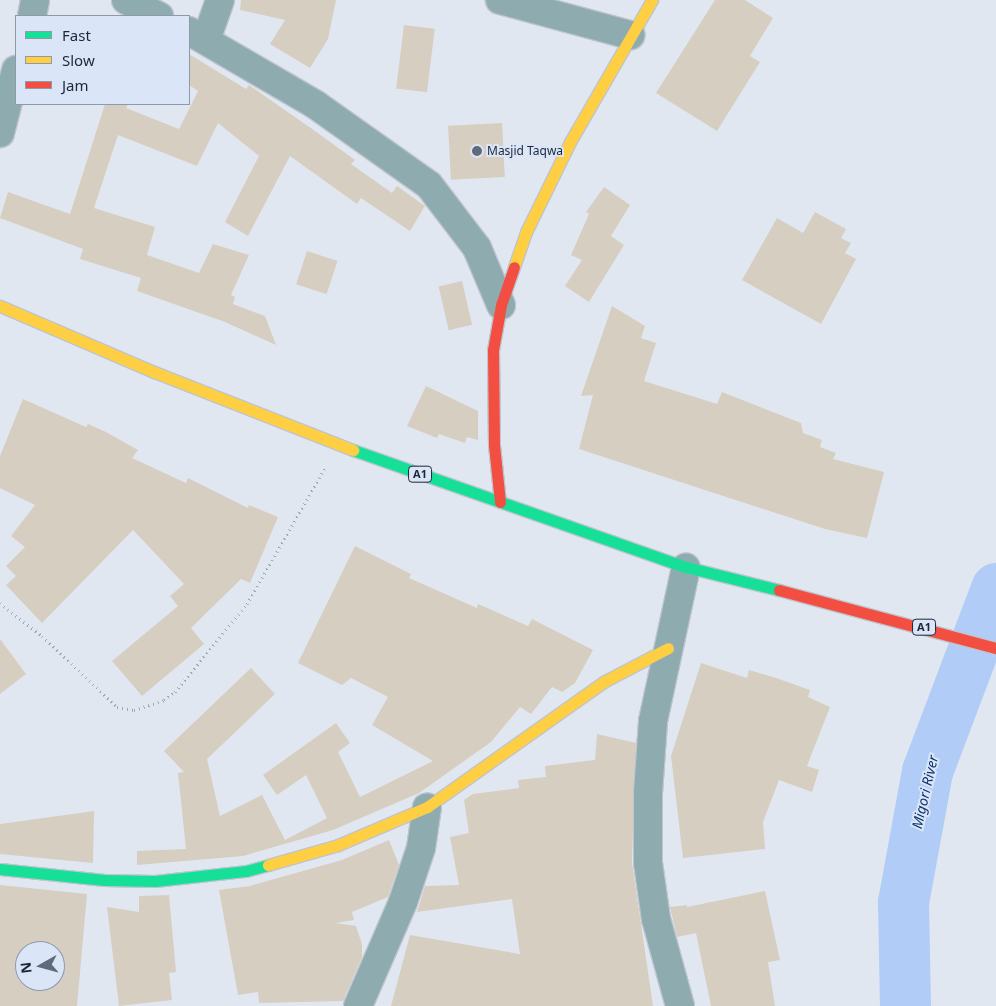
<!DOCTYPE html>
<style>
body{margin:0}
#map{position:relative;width:996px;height:1006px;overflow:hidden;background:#e1e7f1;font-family:"Noto Sans",sans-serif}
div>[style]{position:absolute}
.river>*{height:51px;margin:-25.5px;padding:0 25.5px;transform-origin:25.5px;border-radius:25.5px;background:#b0ccf7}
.building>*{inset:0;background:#d6cec1;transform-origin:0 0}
.path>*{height:3px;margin-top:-1.5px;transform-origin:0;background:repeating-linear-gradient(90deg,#97abb0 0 1px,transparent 0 5px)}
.roads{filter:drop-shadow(1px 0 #bfc5ce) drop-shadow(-1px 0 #bfc5ce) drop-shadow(0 1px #bfc5ce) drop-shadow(0 -1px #bfc5ce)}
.street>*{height:28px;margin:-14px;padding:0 14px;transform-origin:14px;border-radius:14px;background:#8eabaf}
.fast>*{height:11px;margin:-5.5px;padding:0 5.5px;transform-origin:5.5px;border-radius:5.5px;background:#16e098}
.slow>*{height:11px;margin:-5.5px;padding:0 5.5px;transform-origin:5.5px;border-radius:5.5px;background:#ffcf43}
.jam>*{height:11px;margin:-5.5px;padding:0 5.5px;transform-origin:5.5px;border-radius:5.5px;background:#f24e42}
.dots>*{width:14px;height:14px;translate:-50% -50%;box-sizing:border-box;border:2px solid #dae6f8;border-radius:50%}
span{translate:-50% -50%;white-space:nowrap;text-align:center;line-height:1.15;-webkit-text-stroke:4px #dae6f8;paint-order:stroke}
.shield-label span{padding:1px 4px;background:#dae6f8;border:1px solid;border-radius:4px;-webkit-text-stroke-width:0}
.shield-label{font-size:11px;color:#1c2737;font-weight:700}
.poi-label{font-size:12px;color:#1c2737}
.left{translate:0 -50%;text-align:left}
.water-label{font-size:14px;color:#0c336d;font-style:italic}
.legend{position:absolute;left:15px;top:15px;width:175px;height:90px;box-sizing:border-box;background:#dae6f8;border:1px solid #8e9aab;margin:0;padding:6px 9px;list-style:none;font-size:15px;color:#1c2737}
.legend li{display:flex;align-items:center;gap:10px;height:25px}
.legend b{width:25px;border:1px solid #8e9aab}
.north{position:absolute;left:15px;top:941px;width:50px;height:50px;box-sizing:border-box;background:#dae6f8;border:1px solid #8e9aab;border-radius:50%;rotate:263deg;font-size:14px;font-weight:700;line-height:20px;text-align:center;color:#1c2737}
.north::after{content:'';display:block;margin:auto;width:18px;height:22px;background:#616a78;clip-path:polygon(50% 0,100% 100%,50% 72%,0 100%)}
</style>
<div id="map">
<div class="river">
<i style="left:905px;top:1006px;width:104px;rotate:-91.1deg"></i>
<i style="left:903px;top:902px;width:133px;rotate:-79.6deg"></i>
<i style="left:927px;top:771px;width:196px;rotate:-69.3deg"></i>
</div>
<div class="building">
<i style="clip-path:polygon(241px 0,336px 0,328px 39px,310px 68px,270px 44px,285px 20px,240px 10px)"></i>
<i style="clip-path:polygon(715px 0,745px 0,773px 18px,750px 56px,760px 62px,717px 131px,656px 93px)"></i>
<i style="left:404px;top:25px;width:31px;height:64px;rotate:7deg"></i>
<i style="clip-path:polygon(189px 54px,246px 89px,249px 85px,315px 131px,355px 160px,351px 164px,392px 193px,397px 186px,425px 206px,410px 231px,361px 198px,357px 204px,290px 156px,248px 236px,225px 222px,259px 156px,218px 123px,197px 166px,118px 135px,94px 208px,155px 227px,147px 255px,199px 273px,213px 244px,249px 255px,231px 295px,235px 297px,233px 304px,265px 316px,276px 345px,225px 322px,137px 291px,141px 278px,80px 259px,83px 249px,0 218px,8px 192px,70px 214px,105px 104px,128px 104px,126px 108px,179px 129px,198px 91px,189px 85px)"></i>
<i style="left:502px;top:123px;width:54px;height:54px;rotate:87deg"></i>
<i style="clip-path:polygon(604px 187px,630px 205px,611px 236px,624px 245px,589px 302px,565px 286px,582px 260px,571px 255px,589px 214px,586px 212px)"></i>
<i style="clip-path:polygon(815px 212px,846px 229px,841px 238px,851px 243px,845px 253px,856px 259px,821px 324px,742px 280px,777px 218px,803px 233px)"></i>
<i style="left:307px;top:251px;width:32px;height:35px;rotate:18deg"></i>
<i style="left:462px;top:281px;width:45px;height:24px;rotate:77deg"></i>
<i style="clip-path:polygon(612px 306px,645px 326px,641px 338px,656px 343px,644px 381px,717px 404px,722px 392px,801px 423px,803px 433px,822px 440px,820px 447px,836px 453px,833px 459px,884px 472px,867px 538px,825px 529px,579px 449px,593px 395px,581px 396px)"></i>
<i style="clip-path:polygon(426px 386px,478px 411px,478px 440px,467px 437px,465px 443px,439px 434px,437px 438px,407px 426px)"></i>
<i style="clip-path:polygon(23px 399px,86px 427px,88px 424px,106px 432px,138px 450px,132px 458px,186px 483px,188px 478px,248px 508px,249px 505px,278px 517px,250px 583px,241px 579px,191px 628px,204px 644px,142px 696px,112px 661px,178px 606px,170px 596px,184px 584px,133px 530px,42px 623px,6px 585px,16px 576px,6px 566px,25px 547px,11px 536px,35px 505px,0 488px,0 456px)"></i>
<i style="clip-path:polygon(355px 546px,411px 574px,409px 578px,477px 608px,478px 604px,528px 626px,532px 619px,593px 650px,575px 683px,562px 692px,552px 687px,531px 714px,520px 707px,491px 742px,419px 793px,333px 830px,243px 856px,137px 865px,137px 851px,186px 849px,178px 773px,184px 772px,164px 751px,251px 668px,275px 694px,207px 759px,220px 816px,262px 795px,285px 840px,327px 818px,306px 775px,277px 795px,263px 775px,336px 723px,350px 743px,338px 752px,360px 797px,433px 761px,372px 725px,388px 697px,351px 678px,342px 685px,298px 663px)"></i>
<i style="clip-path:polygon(0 639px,26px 674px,0 694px)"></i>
<i style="clip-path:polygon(701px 663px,747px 678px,749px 670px,776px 678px,810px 690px,808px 697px,830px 707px,807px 766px,819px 770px,812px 792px,779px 780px,763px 822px,765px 849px,683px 858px,671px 756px)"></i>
<i style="clip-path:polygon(597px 734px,636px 743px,632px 863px,653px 1006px,391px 1006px,410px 935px,520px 954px,512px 899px,417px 912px,425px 886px,459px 885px,450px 837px,469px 833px,464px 800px,473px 794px,519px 788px,518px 780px,546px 777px,545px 766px,595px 760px)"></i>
<i style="clip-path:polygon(94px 811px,93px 863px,0 854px,0 824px)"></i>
<i style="clip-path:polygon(389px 840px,399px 865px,388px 897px,352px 912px,354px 920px,336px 923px,356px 926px,362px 944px,362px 957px,343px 1001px,259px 1003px,258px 992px,238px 995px,219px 890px,250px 886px,342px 860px)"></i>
<i style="clip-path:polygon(evenodd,0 885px,87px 894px,77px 1006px,0 1006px,0 885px,25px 951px,55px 951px,55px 981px,25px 981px,25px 951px)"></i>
<i style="clip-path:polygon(765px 891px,780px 960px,768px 962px,775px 1006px,711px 1006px,696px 933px,677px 937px,670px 907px,687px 905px,687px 907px)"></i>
<i style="clip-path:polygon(169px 895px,176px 972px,169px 973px,172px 1000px,119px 1006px,107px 907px,139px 912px,139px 896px)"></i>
</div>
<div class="path">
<i style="left:0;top:603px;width:53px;rotate:38.2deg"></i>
<i style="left:42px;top:636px;width:103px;rotate:43.4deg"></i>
<i style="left:117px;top:707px;width:17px;rotate:10deg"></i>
<i style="left:134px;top:710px;width:32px;rotate:-18deg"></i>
<i style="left:164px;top:700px;width:14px;rotate:-36deg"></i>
<i style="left:175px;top:692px;width:114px;rotate:-50.7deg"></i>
<i style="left:247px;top:604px;width:157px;rotate:-60.2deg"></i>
</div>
<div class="roads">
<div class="street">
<i style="left:126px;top:0;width:37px;rotate:26deg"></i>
<i style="left:500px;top:0;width:135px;rotate:15.1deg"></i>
<i style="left:32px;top:16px;width:16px;rotate:-79deg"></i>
<i style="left:189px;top:31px;width:147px;rotate:30.2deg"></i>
<i style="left:316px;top:105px;width:138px;rotate:35.3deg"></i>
<i style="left:429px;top:185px;width:79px;rotate:52.7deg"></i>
<i style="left:477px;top:248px;width:62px;rotate:67.2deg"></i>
<i style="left:206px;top:40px;width:42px;rotate:-70.7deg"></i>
<i style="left:0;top:133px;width:65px;rotate:-75.7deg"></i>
<i style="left:358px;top:1006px;width:113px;rotate:-66.6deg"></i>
<i style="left:403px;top:902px;width:57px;rotate:-71.6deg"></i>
<i style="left:421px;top:848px;width:41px;rotate:-81.7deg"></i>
<i style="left:680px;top:1006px;width:90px;rotate:-105.4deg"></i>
<i style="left:656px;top:919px;width:57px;rotate:-98.1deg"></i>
<i style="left:648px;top:863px;width:70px;rotate:-90deg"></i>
<i style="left:648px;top:793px;width:72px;rotate:-86deg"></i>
<i style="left:653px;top:721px;width:157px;rotate:-77.9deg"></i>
</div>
<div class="fast">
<i style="left:353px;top:450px;width:353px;rotate:19.4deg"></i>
<i style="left:686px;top:567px;width:96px;rotate:13.9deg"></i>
<i style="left:0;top:869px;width:105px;rotate:6deg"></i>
<i style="left:104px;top:880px;width:51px;rotate:1.1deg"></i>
<i style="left:155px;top:881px;width:92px;rotate:-6.3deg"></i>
<i style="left:246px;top:871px;width:23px;rotate:-15deg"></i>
</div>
<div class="slow">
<i style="left:514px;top:267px;width:37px;rotate:-71deg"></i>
<i style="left:526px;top:232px;width:100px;rotate:-63.9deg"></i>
<i style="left:570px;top:142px;width:164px;rotate:-60deg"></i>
<i style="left:0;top:306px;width:168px;rotate:23.2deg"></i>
<i style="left:154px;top:372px;width:214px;rotate:21.4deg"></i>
<i style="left:268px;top:865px;width:73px;rotate:-15.9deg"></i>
<i style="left:338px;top:845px;width:97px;rotate:-23.1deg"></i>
<i style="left:427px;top:807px;width:218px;rotate:-35.3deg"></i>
<i style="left:605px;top:681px;width:71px;rotate:-27.6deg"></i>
</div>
<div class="jam">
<i style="left:500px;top:502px;width:57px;rotate:-96deg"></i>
<i style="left:494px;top:445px;width:95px;rotate:-90.6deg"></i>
<i style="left:493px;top:350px;width:46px;rotate:-79.9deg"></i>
<i style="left:501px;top:305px;width:40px;rotate:-71.1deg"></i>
<i style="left:779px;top:590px;width:225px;rotate:15deg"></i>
</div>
</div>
<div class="dots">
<i style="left:477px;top:151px;background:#616a78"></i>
</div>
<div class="shield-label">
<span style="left:420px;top:474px">A1</span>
<span style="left:924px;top:627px">A1</span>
</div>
<div class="poi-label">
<span class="left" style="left:487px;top:151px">Masjid Taqwa</span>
</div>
<div class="water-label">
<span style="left:925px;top:792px;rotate:-77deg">Migori River</span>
</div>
<ul class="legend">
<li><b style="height:6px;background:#16e098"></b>Fast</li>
<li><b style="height:6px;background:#ffcf43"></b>Slow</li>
<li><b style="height:6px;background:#f24e42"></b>Jam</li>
</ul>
<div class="north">N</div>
</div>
